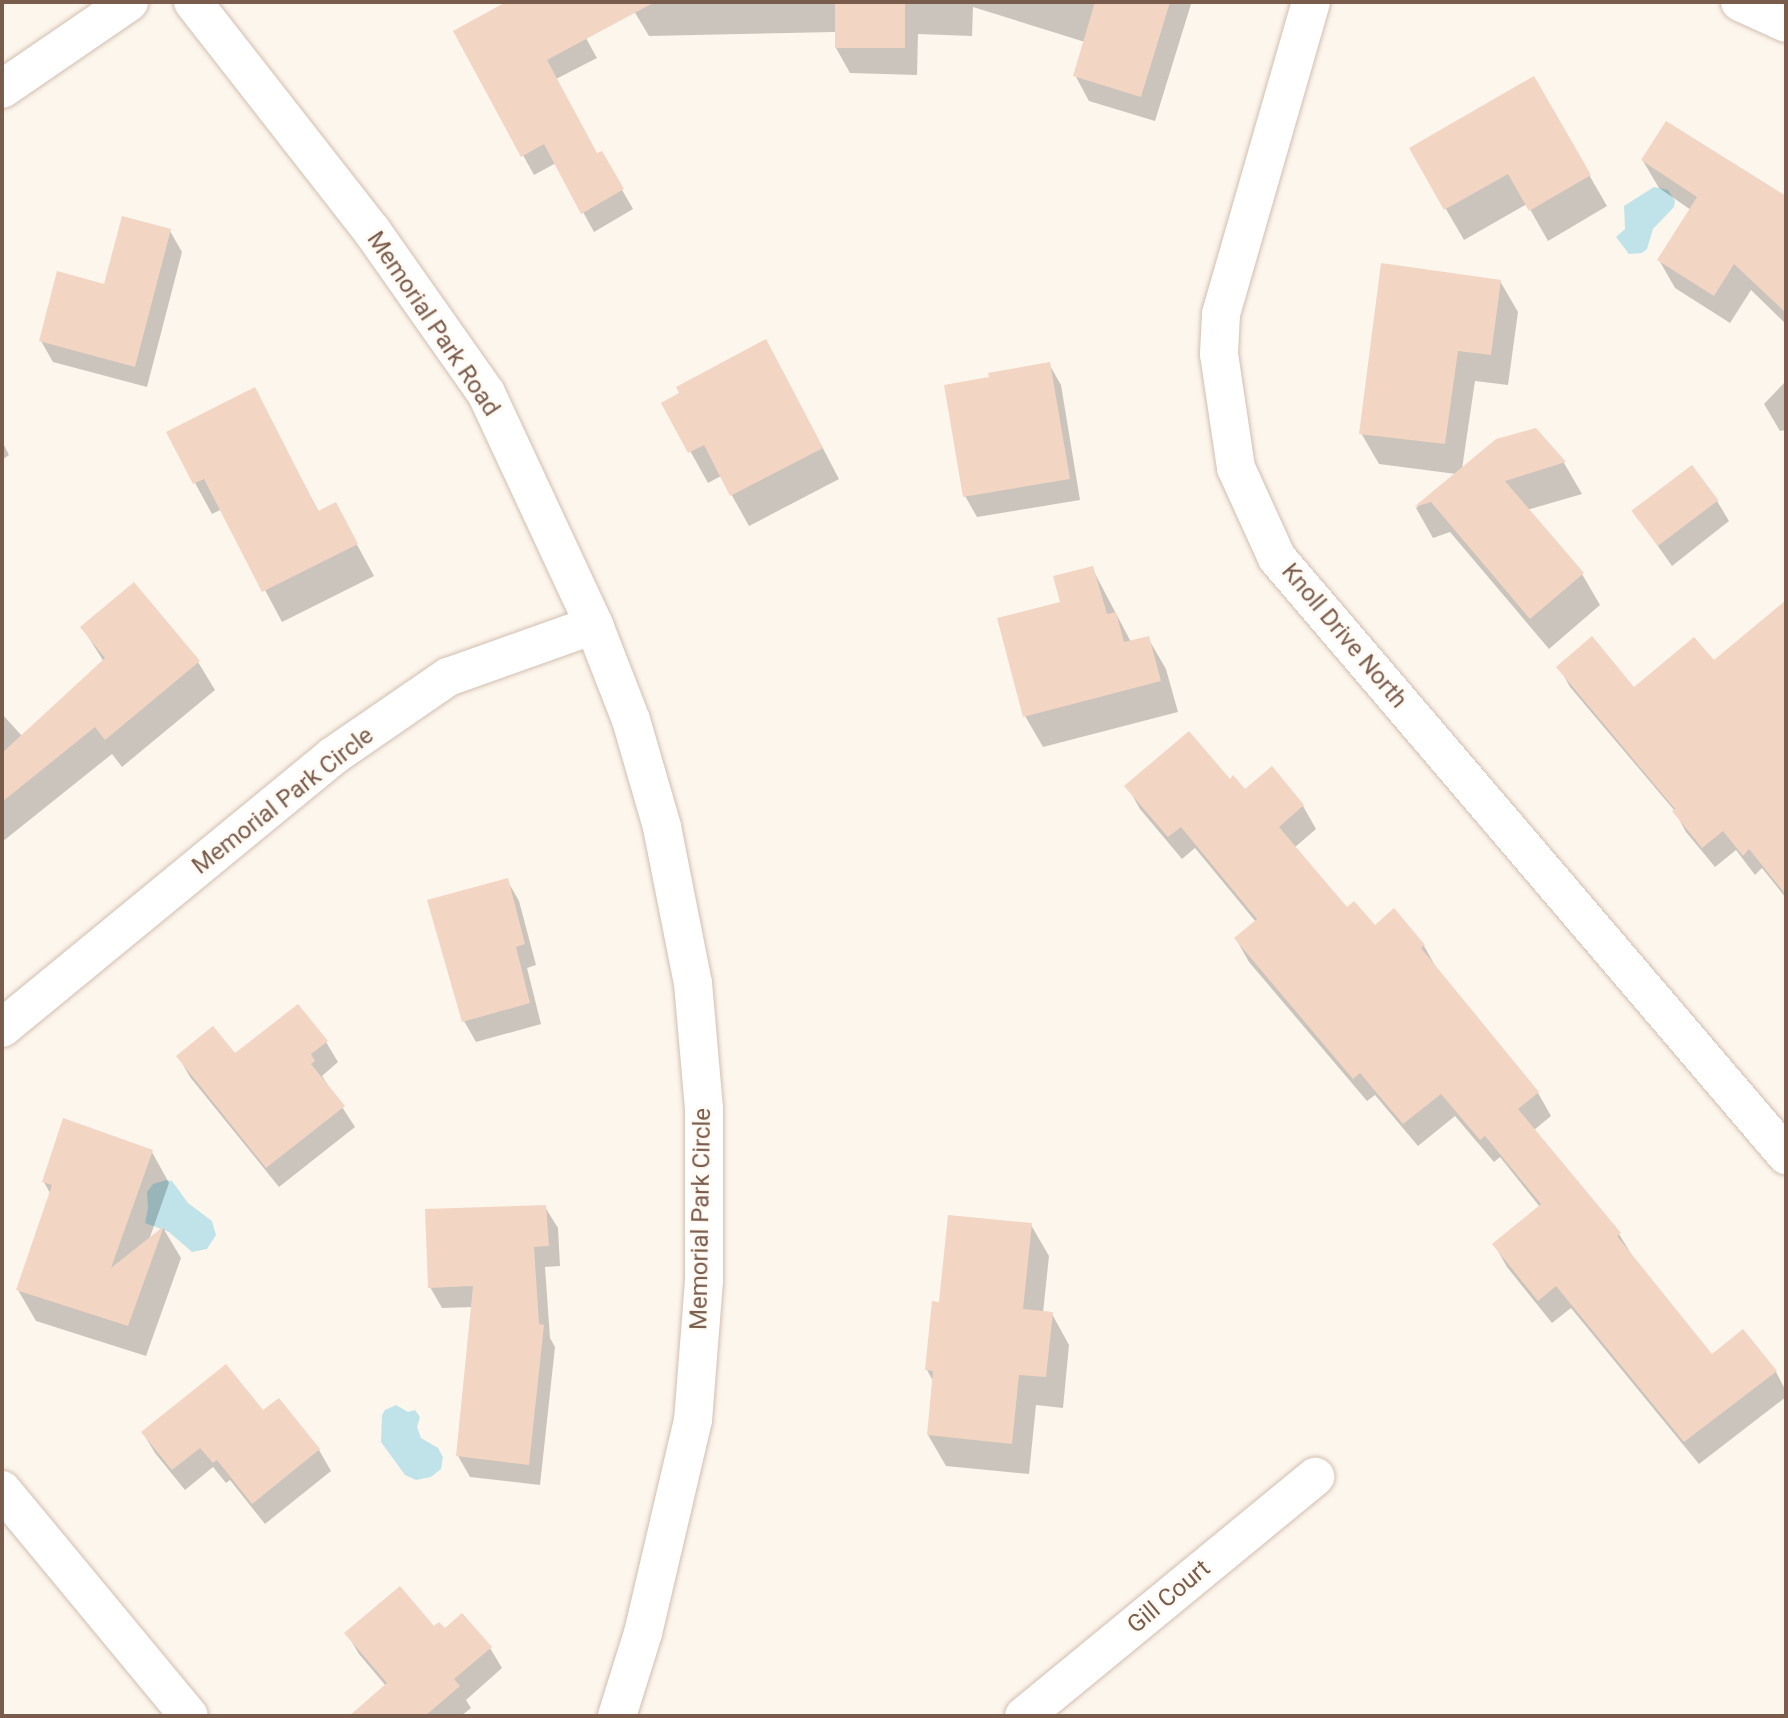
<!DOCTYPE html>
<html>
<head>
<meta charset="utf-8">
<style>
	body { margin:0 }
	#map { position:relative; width:1788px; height:1718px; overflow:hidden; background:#fdf6ec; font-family:Roboto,sans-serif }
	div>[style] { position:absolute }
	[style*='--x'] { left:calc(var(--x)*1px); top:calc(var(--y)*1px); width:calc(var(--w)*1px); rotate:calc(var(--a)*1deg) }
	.water>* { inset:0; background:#bfe3e8 }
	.shadow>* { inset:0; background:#0003 }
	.building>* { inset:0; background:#f3d5c3; transform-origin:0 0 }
	.roads { filter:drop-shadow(0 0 2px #d1beb0) drop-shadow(0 0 2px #d1beb0) }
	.minor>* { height:38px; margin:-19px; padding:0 19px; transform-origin:19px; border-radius:19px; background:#fff }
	span { translate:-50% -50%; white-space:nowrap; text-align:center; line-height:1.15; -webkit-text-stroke:5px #fffaf3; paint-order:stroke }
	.street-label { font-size:24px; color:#7a5c4d }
	.frame { position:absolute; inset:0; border:4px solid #7a5c4d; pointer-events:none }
</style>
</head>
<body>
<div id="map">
	<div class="water">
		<div style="clip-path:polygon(1654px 187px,1668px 190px,1675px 201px,1674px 207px,1653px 229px,1647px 249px,1642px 253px,1629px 254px,1616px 237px,1625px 229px,1624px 206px)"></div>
		<div style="clip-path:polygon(166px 1180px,172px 1181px,188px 1203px,212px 1221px,216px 1235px,207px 1249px,192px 1252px,169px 1232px,145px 1223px,148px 1208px,147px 1192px,153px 1184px)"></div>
		<div style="clip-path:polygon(396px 1405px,408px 1412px,415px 1410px,420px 1417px,417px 1427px,421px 1438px,438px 1448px,443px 1457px,441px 1469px,431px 1477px,416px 1480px,405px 1475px,381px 1442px,382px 1415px,385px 1410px)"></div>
	</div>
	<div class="shadow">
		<div style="clip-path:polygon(510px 2px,566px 2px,597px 58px,556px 79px,597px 155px,601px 153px,633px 209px,594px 232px,556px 163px,534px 175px,455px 32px)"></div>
		<div style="clip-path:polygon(634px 2px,1189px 2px,1191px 4px,1155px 121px,1089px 101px,1075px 75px,1085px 42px,973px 7px,972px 36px,918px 34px,917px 75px,850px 73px,836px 48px,836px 32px,649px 36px,634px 11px)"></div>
		<div style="clip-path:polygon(1533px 78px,1607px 206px,1548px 241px,1527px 204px,1464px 240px,1411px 149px)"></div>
		<div style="clip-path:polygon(1643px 161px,1779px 194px,1786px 207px,1786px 324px,1751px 290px,1730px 323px,1675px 288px,1659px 260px,1691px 210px,1659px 188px)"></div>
		<div style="clip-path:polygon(170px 231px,182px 252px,147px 387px,53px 362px,41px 341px)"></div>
		<div style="clip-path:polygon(1500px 281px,1518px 312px,1508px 385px,1475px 381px,1462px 469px,1536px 430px,1564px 463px,1582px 494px,1527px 510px,1582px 574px,1600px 605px,1549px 649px,1450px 532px,1433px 538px,1416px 508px,1456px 474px,1379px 464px,1361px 433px)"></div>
		<div style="clip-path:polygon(1049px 364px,1061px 385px,1080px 500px,977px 517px,965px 496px,991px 378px)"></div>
		<div style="clip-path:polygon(783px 372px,839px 479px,749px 526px,721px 476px,708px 483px,664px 404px)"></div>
		<div style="clip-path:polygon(1786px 381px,1786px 430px,1780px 431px,1764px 404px)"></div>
		<div style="clip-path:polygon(254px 390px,319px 512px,335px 504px,374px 576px,282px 622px,222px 509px,212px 514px,195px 483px)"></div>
		<div style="clip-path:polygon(2px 441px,9px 455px,2px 460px)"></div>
		<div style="clip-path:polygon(1717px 501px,1729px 521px,1672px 566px,1634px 512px)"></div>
		<div style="clip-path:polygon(1092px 568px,1131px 642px,1148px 638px,1166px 669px,1178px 712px,1043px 747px,1025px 716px,1062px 603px)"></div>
		<div style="clip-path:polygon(1786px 602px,1786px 700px,1772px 711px,1786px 728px,1786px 898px,1762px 868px,1755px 875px,1736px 850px,1715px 867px,1686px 832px,1674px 810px,1570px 687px,1559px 667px,1634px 690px,1714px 663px)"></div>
		<div style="clip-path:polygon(82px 627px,198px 662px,215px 690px,122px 767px,112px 754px,2px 842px,2px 714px,22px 736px,104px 662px)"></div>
		<div style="clip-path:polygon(1230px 781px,1245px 792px,1303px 806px,1316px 829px,1294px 848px,1346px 910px,1374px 927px,1394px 911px,1424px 946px,1437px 969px,1538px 1093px,1551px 1116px,1534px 1130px,1619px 1234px,1633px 1257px,1712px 1356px,1742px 1331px,1776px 1372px,1786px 1391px,1786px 1397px,1699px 1464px,1571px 1308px,1552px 1323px,1507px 1267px,1494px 1244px,1540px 1207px,1500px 1157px,1494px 1162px,1455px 1116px,1418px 1146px,1375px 1095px,1367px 1101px,1249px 962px,1236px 939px,1256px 922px,1195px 848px,1182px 859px,1140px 809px,1127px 786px)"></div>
		<div style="clip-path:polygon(507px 880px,519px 901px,536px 965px,527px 968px,541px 1024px,476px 1042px,464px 1021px)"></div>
		<div style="clip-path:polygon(326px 1042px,338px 1062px,322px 1076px,355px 1127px,279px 1187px,190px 1077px,178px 1056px,235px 1056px)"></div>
		<div style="clip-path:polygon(152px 1152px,169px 1183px,149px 1240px,163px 1228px,181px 1258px,146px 1356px,36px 1321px,18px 1290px,51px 1195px,44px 1182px)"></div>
		<div style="clip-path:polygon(545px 1207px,558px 1228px,560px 1266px,545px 1267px,550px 1338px,555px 1347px,540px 1485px,470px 1477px,458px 1456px,473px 1307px,442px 1308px,430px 1287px)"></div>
		<div style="clip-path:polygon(1031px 1225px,1049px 1256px,1043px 1313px,1052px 1314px,1069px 1345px,1063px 1408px,1036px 1405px,1029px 1474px,946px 1466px,928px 1435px,933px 1381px,927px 1370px,941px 1304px)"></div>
		<div style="clip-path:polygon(263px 1412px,319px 1450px,331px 1471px,265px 1524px,230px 1480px,226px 1483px,213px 1467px,185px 1490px,155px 1453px,143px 1433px)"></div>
		<div style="clip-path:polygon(434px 1628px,490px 1648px,502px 1668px,466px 1700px,471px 1708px,461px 1716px,379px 1716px,370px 1700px,386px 1686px,359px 1654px,347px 1634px)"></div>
	</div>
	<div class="building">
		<div style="clip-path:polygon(506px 2px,655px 2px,547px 60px,597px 153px,602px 151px,624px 189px,581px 214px,544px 144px,521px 157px,453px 31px)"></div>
		<div style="left:835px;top:2px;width:70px;height:46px"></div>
		<div style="clip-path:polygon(1095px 2px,1170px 2px,1141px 97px,1073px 76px)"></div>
		<div style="clip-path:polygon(1534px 76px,1591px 175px,1529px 211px,1508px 174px,1444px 210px,1409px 148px)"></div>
		<div style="clip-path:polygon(1666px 121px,1786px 196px,1786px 313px,1734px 264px,1714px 296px,1657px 260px,1697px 197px,1641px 160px)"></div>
		<div style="clip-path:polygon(122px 216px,171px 229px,135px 367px,39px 341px,57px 271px,104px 284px)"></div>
		<div style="clip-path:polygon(1381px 263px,1501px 280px,1491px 355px,1458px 351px,1445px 444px,1359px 434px)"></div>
		<div style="clip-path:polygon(766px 339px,823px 448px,730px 496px,704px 445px,688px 453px,661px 403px,679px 393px,676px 387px)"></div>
		<div style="clip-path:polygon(1050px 362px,1070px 479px,963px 497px,944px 385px,989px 377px,988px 373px)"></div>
		<div style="clip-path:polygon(255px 387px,318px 511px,336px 502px,358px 544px,262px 592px,204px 479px,193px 484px,166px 432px)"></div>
		<div style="clip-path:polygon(1536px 428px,1566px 462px,1505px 481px,1584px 573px,1530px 619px,1431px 502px,1414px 507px,1496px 439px)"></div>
		<div style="left:1692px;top:465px;width:44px;height:76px;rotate:53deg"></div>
		<div style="clip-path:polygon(1093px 566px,1107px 614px,1116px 612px,1124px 642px,1149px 636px,1161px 681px,1023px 717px,997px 618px,1060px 602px,1053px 576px)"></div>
		<div style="clip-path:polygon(134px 582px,200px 661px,105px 740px,95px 727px,2px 802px,2px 753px,105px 658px,80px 627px)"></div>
		<div style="clip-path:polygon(1786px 600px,1786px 895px,1749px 849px,1743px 856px,1723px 831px,1702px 848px,1672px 811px,1675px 809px,1556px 667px,1592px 636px,1634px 687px,1694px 637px,1714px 660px)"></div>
		<div style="clip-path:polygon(1189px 731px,1230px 779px,1233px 775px,1245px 789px,1272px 766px,1304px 805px,1279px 827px,1347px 907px,1354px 901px,1375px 925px,1394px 908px,1425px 945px,1421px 948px,1539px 1092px,1518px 1109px,1621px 1233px,1617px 1236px,1712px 1354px,1743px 1329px,1777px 1371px,1684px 1442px,1556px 1286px,1538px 1301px,1492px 1244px,1541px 1204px,1485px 1136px,1480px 1140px,1441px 1094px,1403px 1124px,1360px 1073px,1353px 1079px,1234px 938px,1257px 919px,1181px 827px,1168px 837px,1124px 786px)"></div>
		<div style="clip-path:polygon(508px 878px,525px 944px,516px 947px,530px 1003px,462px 1022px,427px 900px)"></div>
		<div style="clip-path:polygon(298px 1004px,328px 1041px,311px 1054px,315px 1061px,311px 1064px,345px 1106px,266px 1168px,176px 1056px,213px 1026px,235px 1053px)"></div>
		<div style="clip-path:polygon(63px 1118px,153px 1150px,111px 1268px,164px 1226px,128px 1326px,16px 1290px,52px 1185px,42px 1182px)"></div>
		<div style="clip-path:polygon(546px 1205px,549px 1246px,534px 1247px,539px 1324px,544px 1325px,529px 1465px,456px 1456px,473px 1286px,428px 1288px,425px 1209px)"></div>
		<div style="clip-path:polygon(948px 1215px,1032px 1223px,1023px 1309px,1053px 1312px,1046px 1377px,1019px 1375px,1012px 1444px,927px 1435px,933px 1371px,925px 1370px,932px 1301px,939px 1302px)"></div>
		<div style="clip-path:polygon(226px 1364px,263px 1410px,279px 1398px,320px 1449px,252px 1504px,217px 1460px,213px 1463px,200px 1448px,172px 1470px,141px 1432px)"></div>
		<div style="clip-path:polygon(400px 1586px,434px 1626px,439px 1622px,445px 1628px,462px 1613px,492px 1647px,454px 1679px,460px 1686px,425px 1716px,349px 1716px,387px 1683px,344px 1633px)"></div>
	</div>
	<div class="roads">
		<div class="minor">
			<div style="--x:193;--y:2;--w:291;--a:52"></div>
			<div style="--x:372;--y:231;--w:198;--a:54.9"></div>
			<div style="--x:486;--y:393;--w:256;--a:65"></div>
			<div style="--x:594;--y:625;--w:102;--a:68.7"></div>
			<div style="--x:631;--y:720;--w:111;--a:73.8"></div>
			<div style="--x:662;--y:827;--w:159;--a:78.8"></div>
			<div style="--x:693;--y:983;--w:125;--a:85"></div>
			<div style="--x:704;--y:1108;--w:173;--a:90"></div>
			<div style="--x:704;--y:1281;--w:139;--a:94.5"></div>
			<div style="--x:693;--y:1420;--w:219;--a:103.2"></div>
			<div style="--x:643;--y:1633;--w:87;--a:107.4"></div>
			<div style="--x:1311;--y:2;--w:325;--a:106.1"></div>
			<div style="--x:1221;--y:314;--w:40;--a:92.9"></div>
			<div style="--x:1219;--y:354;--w:115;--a:81.5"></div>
			<div style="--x:1236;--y:468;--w:99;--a:65.5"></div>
			<div style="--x:1277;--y:558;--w:785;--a:49.55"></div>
			<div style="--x:1740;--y:2;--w:51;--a:24.5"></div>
			<div style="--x:2;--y:89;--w:154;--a:-34.4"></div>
			<div style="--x:2;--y:1028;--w:428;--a:-39.4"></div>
			<div style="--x:333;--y:756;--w:140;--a:-34.5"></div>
			<div style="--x:448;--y:677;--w:155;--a:-19.6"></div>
			<div style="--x:2;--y:1490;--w:293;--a:50.4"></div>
			<div style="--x:1024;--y:1716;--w:377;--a:-39.4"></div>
		</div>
	</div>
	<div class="street-label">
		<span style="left:433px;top:324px;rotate:56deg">Memorial Park Road</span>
		<span style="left:1344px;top:636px;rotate:50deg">Knoll Drive North</span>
		<span style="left:283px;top:801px;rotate:-38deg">Memorial Park Circle</span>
		<span style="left:701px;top:1219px;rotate:-89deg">Memorial Park Circle</span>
		<span style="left:1169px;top:1597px;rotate:-40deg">Gill Court</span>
	</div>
	<div class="frame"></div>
</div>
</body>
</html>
